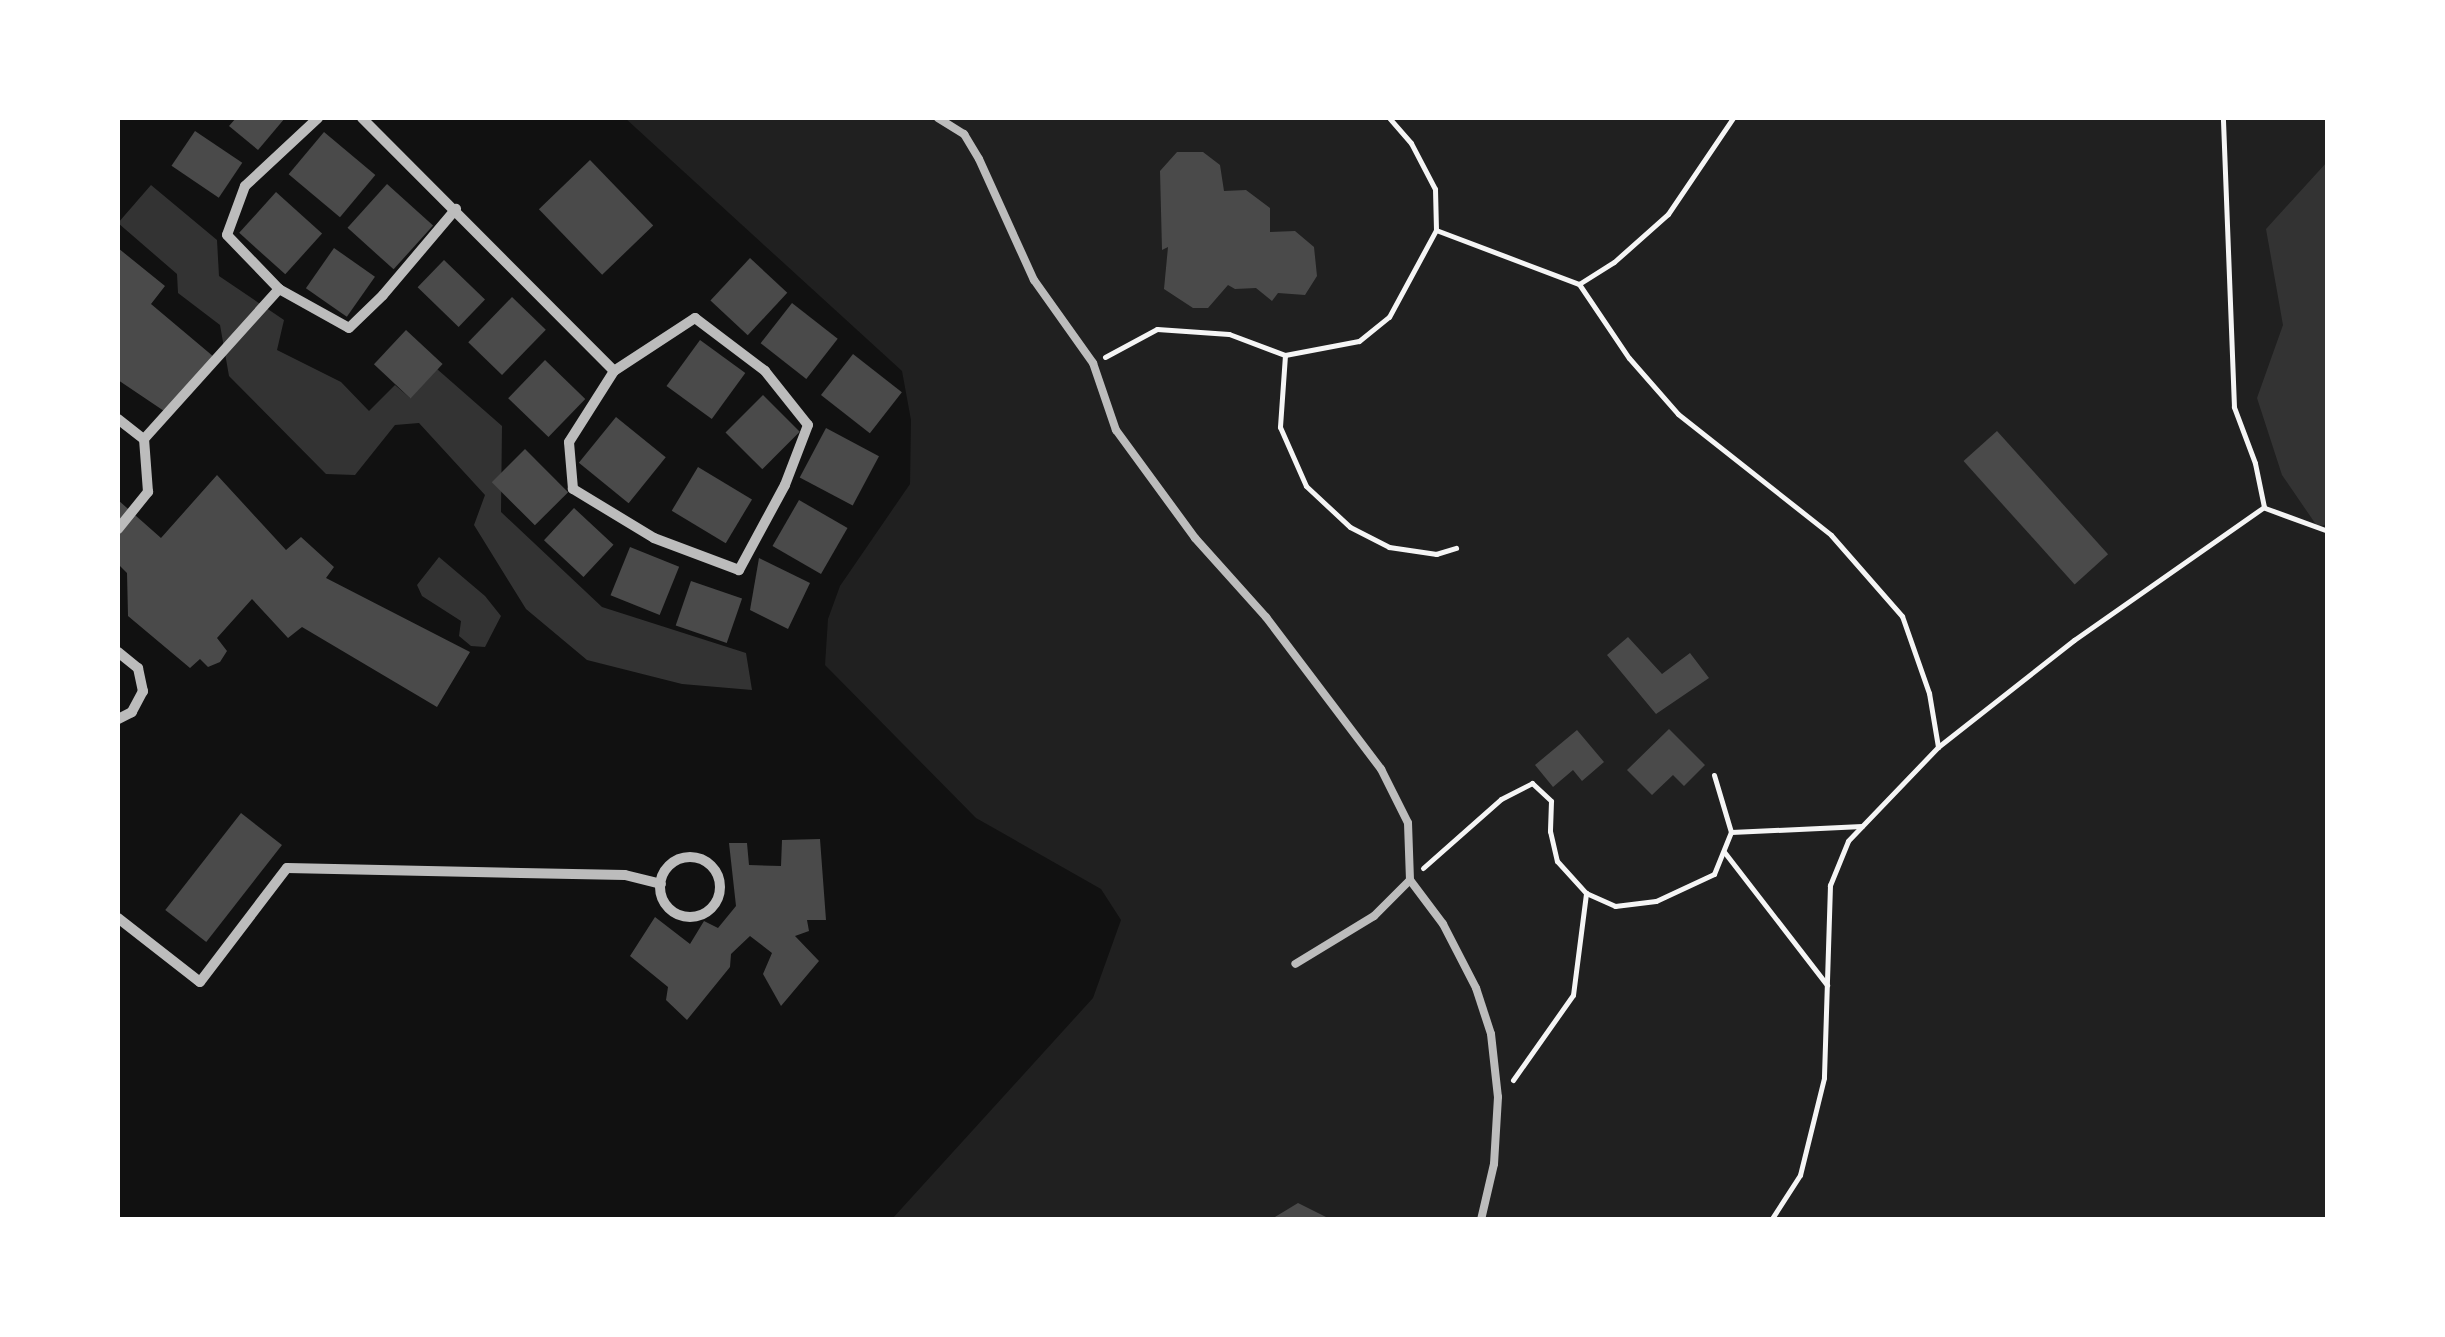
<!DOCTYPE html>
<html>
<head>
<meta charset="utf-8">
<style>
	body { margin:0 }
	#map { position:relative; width:2445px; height:1337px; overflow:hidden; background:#111; font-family:Figtree,sans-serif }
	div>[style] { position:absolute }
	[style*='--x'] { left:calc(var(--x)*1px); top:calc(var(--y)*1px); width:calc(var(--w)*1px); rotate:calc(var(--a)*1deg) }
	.green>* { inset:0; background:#202020 }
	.water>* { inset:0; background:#333 }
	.building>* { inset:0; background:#4a4a4a; transform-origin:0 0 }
	.path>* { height:5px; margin:-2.5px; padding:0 2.5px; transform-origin:2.5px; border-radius:2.5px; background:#f5f5f5 }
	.service>* { height:8px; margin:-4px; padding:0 4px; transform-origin:4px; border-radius:4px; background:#bcbcbc }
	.minor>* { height:10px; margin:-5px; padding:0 5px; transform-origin:5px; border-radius:5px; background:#bcbcbc }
	.minor>.ring { margin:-5px; padding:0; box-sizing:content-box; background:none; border:10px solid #bcbcbc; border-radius:50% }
	span { translate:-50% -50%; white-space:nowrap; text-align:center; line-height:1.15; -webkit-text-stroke:8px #fff; paint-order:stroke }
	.frame { position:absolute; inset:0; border:120px solid #fff; pointer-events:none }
</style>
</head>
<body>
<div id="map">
	<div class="green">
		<div style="clip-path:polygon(625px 118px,2327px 118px,2327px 1219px,892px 1219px,1093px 998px,1121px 920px,1101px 889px,976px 818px,825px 665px,828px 619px,840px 586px,910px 484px,911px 420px,902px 371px)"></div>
	</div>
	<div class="water">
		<div style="clip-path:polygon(2327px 162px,2327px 525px,2317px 526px,2282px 475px,2257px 398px,2283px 325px,2266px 229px)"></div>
		<div style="clip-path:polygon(151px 185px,217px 240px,219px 276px,284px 320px,277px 350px,341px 382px,369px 411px,395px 385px,410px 398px,437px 369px,502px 426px,501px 512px,602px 607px,746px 653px,752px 690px,682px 684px,587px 660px,526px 609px,474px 525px,485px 495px,419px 423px,395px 425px,355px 475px,326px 474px,229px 376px,220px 325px,178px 293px,177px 274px,118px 223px)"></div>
		<div style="clip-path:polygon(439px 557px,485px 596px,501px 616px,485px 647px,471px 646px,459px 636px,461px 621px,422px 596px,417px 585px)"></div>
	</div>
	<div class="building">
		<div style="clip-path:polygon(236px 118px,285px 118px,258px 150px,229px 126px)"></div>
		<div style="left:195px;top:131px;width:57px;height:42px;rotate:34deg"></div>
		<div style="left:324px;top:132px;width:67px;height:55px;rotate:40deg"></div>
		<div style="clip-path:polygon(1177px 152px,1203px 152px,1220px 165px,1224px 191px,1246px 190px,1270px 208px,1270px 232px,1295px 231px,1314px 247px,1317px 276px,1305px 295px,1278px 293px,1272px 301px,1256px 288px,1235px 289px,1228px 285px,1208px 308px,1193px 308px,1164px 289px,1168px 247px,1162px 250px,1160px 171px)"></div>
		<div style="left:590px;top:160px;width:91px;height:71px;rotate:46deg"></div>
		<div style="left:387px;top:184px;width:62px;height:59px;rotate:42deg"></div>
		<div style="left:276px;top:192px;width:62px;height:55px;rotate:42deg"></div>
		<div style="clip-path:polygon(118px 248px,165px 286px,151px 304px,214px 357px,164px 411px,118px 380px)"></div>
		<div style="left:334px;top:248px;width:50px;height:49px;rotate:35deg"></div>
		<div style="left:750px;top:258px;width:51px;height:58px;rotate:43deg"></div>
		<div style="left:444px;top:260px;width:57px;height:38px;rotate:44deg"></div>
		<div style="left:512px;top:297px;width:47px;height:63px;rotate:44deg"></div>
		<div style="left:792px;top:303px;width:58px;height:51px;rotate:38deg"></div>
		<div style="left:406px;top:330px;width:50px;height:47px;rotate:43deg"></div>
		<div style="left:700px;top:340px;width:56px;height:57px;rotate:36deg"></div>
		<div style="left:853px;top:354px;width:62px;height:52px;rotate:38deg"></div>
		<div style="left:545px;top:360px;width:56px;height:53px;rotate:44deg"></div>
		<div style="left:763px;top:395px;width:52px;height:53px;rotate:45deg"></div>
		<div style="left:616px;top:417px;width:64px;height:59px;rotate:39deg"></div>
		<div style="left:826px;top:428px;width:60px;height:56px;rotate:28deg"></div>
		<div style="left:1997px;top:431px;width:166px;height:45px;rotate:48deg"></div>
		<div style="left:525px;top:449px;width:61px;height:47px;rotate:45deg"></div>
		<div style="left:698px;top:467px;width:63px;height:51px;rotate:31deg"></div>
		<div style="clip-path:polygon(217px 475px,286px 550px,301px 537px,334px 567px,326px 578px,470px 652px,437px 707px,302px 627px,288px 638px,252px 599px,217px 638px,227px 651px,220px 662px,208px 667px,200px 659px,190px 668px,128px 616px,127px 573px,118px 564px,118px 500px,161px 538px)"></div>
		<div style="left:799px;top:500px;width:56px;height:53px;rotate:30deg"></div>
		<div style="left:574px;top:508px;width:54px;height:44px;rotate:43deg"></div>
		<div style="left:630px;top:547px;width:53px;height:52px;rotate:22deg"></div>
		<div style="clip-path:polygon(759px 558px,810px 583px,788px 629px,750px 610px)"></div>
		<div style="left:691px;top:581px;width:54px;height:47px;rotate:19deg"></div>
		<div style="clip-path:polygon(1628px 637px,1662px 674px,1690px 653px,1709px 678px,1656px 714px,1607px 655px)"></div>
		<div style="clip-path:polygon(1669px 729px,1705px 765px,1684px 786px,1673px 775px,1652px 795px,1627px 770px)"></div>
		<div style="clip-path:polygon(1577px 730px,1604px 762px,1582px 781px,1573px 770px,1553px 787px,1535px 765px)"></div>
		<div style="left:241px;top:813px;width:52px;height:123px;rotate:38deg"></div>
		<div style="clip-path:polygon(820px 839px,826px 920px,807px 920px,809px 931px,795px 936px,819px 961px,781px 1006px,763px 974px,772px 953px,750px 936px,731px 954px,730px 967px,687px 1020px,666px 1000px,668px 987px,630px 956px,655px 917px,690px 944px,704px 921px,718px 928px,736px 906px,729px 843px,747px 843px,749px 865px,781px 866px,782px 840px)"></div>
		<div style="clip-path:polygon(1298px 1203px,1332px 1220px,1270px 1220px)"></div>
	</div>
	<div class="path">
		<div style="--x:1436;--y:230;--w:153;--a:20.7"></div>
		<div style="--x:1579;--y:284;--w:41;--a:-32.2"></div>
		<div style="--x:1614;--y:262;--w:72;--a:-41.6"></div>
		<div style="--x:1668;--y:214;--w:116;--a:-55.9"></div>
		<div style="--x:1579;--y:284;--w:89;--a:56"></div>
		<div style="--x:1629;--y:358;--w:74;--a:48.8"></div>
		<div style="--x:1678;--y:414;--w:195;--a:38.3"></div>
		<div style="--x:1831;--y:535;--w:108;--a:48.8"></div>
		<div style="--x:1902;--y:616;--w:82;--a:70.7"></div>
		<div style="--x:1929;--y:693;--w:55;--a:80.5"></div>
		<div style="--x:1938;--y:747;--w:130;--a:133.8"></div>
		<div style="--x:1848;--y:841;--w:48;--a:112.2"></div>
		<div style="--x:1830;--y:885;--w:193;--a:91.8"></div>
		<div style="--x:1824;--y:1078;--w:100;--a:103.9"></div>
		<div style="--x:1800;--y:1175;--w:54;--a:122.8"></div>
		<div style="--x:1285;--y:355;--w:72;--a:94"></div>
		<div style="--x:1280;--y:427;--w:64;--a:66.2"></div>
		<div style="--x:1306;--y:486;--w:60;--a:43"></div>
		<div style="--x:1350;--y:527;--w:44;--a:27.1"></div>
		<div style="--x:1389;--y:547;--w:48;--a:8.5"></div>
		<div style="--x:1436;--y:554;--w:21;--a:-17"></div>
		<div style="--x:1105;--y:357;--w:59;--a:-28.3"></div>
		<div style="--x:1157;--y:329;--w:72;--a:4"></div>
		<div style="--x:1229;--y:334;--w:60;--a:20.6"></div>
		<div style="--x:1285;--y:355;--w:75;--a:-10.7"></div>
		<div style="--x:1359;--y:341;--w:38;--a:-39"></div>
		<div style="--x:1389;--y:317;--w:99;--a:-61.6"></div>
		<div style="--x:1436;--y:230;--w:41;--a:-91.4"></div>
		<div style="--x:1435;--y:189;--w:52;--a:-117.6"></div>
		<div style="--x:1411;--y:143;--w:33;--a:-131"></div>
		<div style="--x:2265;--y:508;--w:67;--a:20.1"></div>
		<div style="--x:1938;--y:747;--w:173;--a:-38.2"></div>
		<div style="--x:2074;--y:640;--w:232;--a:-35"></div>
		<div style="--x:2264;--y:507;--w:45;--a:-101.6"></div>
		<div style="--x:2255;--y:463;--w:60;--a:-110.6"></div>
		<div style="--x:2234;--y:407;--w:289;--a:-92.2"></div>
		<div style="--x:1714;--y:775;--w:59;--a:73.4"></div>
		<div style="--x:1725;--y:853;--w:167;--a:52.3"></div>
		<div style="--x:1423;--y:868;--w:104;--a:-41.5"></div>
		<div style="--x:1501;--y:799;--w:35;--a:-27"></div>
		<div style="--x:1532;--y:783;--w:26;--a:43"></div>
		<div style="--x:1551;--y:801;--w:30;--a:92"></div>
		<div style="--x:1550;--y:831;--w:31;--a:77"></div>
		<div style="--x:1557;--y:861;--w:43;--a:47.8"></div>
		<div style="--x:1586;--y:893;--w:32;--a:24"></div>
		<div style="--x:1615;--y:906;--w:41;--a:-7"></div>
		<div style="--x:1656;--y:901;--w:64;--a:-25"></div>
		<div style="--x:1714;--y:874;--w:45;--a:-68"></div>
		<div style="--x:1731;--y:832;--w:131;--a:-2.6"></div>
		<div style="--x:1513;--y:1080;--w:104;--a:-54.8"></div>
		<div style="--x:1573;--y:995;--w:103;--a:-82.7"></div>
	</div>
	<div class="service">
		<div style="--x:938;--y:118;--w:31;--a:32"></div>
		<div style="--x:964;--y:134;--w:29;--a:59"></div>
		<div style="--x:979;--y:159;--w:133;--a:65.6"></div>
		<div style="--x:1034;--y:280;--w:102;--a:54.6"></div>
		<div style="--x:1093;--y:363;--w:71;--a:71.1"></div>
		<div style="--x:1116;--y:430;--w:134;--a:53.8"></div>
		<div style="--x:1195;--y:538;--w:106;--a:48.1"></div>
		<div style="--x:1266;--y:617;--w:191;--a:52.9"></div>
		<div style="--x:1381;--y:769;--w:60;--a:63.4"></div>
		<div style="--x:1408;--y:823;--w:57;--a:88"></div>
		<div style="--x:1410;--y:880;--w:51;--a:135"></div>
		<div style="--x:1374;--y:916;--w:92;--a:148.7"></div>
		<div style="--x:1410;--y:880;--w:55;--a:53.1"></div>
		<div style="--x:1443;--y:924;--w:72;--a:62.7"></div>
		<div style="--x:1476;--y:988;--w:48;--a:71.9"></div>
		<div style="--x:1491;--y:1034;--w:63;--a:83.7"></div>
		<div style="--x:1498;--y:1097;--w:67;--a:93.4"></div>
		<div style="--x:1494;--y:1164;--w:57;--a:103.1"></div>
	</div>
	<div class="minor">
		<div style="--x:318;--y:118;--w:100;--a:137"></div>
		<div style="--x:245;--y:186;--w:52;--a:110.2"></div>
		<div style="--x:227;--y:235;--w:75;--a:46.1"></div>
		<div style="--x:279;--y:289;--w:80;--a:29.1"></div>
		<div style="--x:349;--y:328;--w:47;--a:-44.1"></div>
		<div style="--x:383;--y:295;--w:113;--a:-49.7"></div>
		<div style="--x:362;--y:118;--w:357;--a:45.1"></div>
		<div style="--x:695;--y:318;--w:88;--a:37.1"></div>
		<div style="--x:765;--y:371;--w:69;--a:51.5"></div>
		<div style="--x:808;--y:425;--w:64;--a:111"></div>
		<div style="--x:785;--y:485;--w:97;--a:118.4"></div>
		<div style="--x:739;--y:570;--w:91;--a:-159.4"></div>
		<div style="--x:654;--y:538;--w:95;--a:-148.8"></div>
		<div style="--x:573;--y:489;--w:47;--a:-94.9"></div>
		<div style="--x:569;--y:442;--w:84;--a:-57.6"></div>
		<div style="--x:614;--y:371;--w:97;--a:-33.2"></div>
		<div style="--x:118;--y:419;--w:33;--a:38"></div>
		<div style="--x:118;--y:529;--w:48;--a:-51"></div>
		<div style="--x:148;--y:492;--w:53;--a:-94.3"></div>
		<div style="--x:144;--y:439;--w:202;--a:-48"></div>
		<div style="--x:118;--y:652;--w:26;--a:39"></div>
		<div style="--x:138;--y:668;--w:24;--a:78"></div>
		<div style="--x:143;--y:691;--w:24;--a:118"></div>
		<div style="--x:132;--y:712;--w:16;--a:153"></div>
		<div class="ring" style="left:660px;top:857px;width:50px;height:50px"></div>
		<div style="--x:118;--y:918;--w:104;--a:38"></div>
		<div style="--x:200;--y:982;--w:143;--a:-52.7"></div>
		<div style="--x:287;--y:868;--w:338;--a:1.2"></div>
		<div style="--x:625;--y:875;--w:37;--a:14"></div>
	</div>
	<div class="frame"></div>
</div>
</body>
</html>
